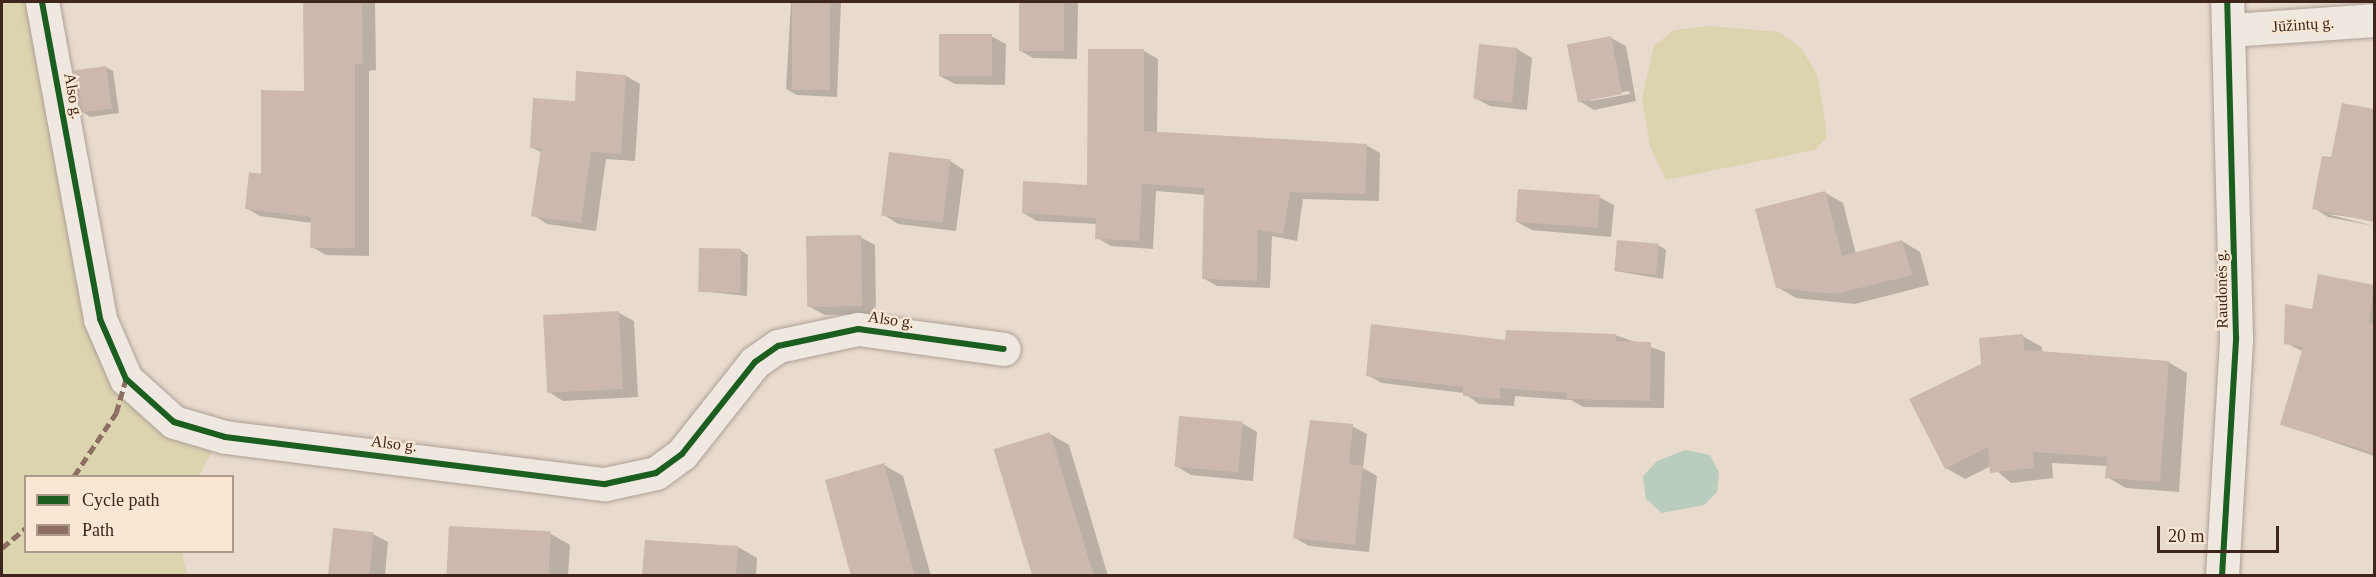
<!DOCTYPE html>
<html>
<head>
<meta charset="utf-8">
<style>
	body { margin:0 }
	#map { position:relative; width:2376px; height:577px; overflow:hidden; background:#e8dbce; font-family:Georgia,serif }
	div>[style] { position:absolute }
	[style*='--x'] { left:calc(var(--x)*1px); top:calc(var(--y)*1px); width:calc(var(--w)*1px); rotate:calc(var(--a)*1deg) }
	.green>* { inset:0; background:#dcd3af }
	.water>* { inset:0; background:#baccbd }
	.shadow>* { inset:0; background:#0003 }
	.building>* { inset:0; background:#ccb8ae; transform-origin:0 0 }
	.roads { filter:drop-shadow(0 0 2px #ada097) drop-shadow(0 0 2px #ada097) }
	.street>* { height:33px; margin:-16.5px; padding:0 16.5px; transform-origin:16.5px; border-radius:16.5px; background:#efe8e1 }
	.quiet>* { height:4.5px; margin-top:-2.25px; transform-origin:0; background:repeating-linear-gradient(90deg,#8d6e63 0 9px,transparent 0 13.5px) }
	.cycleway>* { height:6px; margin:-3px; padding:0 3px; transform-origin:3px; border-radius:3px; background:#1b5e20 }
	span { translate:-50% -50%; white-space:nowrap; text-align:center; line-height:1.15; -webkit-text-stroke:4.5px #f9e7d4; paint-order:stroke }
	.street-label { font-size:16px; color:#3e261d }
	.frame { position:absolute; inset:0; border:3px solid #3e261d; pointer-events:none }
	.legend { position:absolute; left:24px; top:475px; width:210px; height:78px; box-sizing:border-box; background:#f9e7d4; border:2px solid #ae9a8b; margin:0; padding:8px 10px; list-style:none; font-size:18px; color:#3e261d }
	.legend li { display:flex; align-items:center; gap:12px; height:30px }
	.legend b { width:30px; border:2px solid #ae9a8b }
	.scale { position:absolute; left:2157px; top:526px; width:122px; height:27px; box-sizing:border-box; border:3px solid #3e261d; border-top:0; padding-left:8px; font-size:18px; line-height:21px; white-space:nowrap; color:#3e261d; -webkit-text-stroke:4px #f9e7d4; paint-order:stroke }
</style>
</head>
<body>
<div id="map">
	<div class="green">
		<div style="clip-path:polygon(2px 2px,28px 2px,97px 336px,214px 448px,199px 476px,26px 476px,26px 552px,182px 552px,187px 575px,2px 575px)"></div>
		<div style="clip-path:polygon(1709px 26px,1779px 32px,1801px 48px,1817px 74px,1826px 125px,1826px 139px,1815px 150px,1666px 180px,1650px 147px,1642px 98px,1654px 46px,1674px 30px)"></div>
	</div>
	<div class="water">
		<div style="clip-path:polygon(1685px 450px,1710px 455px,1719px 473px,1717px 492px,1704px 505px,1662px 513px,1646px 499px,1643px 476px,1657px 461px)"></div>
	</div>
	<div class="shadow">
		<div style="clip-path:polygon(304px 2px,375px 2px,376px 70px,369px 71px,369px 256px,326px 255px,312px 247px,312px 223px,260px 216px,246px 208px,306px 92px)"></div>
		<div style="clip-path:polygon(791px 2px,841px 2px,837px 97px,797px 95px,786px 89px)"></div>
		<div style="clip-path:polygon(1021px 2px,1078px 2px,1077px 59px,1033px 58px,1019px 50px)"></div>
		<div style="clip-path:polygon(991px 36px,1006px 44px,1005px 85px,955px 84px,940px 76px)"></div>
		<div style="clip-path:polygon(evenodd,1611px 38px,1626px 46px,1636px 101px,1594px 110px,1579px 101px,1611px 38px,1629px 91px,1630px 94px,1590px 101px,1590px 98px,1629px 91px)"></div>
		<div style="clip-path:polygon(1517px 49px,1532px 58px,1527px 110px,1490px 106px,1475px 98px)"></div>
		<div style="clip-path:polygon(1090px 50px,1144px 51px,1158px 59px,1157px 133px,1366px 145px,1380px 153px,1379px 201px,1303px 199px,1297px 241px,1272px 236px,1270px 288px,1217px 286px,1203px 278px,1206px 195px,1156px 191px,1153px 249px,1111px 246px,1097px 238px,1098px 224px,1037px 221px,1023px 213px,1089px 186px)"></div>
		<div style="clip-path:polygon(106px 67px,113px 71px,119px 113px,90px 117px,83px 112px)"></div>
		<div style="clip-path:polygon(626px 76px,640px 84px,635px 161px,606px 159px,596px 231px,547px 224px,533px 215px,542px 153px,531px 147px,576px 102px)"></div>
		<div style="clip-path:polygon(2343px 105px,2374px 111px,2374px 220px,2327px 214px,2374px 226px,2328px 217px,2314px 208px,2332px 159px)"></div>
		<div style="clip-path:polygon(950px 161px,964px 170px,956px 231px,898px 224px,884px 215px)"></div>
		<div style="clip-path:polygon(1824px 192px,1843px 203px,1856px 254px,1902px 241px,1920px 252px,1929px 285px,1855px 304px,1796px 298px,1777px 287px)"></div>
		<div style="clip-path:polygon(1599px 197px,1614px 205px,1611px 237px,1532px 230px,1517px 222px)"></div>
		<div style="clip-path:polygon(860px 237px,875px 245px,876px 314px,825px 315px,810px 307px)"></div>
		<div style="clip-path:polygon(1658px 245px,1666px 250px,1663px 279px,1615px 271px)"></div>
		<div style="clip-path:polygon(740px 250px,748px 255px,747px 296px,700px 291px)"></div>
		<div style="clip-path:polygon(2320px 276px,2374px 286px,2374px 456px,2282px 424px,2304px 352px,2286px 343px,2314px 310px)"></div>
		<div style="clip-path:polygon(619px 313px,634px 321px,638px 397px,563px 401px,549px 392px)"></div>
		<div style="clip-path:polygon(1615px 335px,1665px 352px,1664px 408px,1583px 407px,1571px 400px,1515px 396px,1514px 406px,1479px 404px,1464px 393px,1382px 383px,1367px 375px,1507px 342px)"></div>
		<div style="clip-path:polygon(2022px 336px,2042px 347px,2042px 353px,2168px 362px,2187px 373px,2179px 492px,2126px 488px,2107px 477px,2108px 466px,2052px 463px,2053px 478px,2011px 483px,1991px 466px,1965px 479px,1946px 468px,1983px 365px)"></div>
		<div style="clip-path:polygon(1243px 424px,1257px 432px,1253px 481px,1191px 475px,1176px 466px)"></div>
		<div style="clip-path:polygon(1352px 426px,1367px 434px,1363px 468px,1377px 476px,1369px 552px,1309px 546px,1295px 538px)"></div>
		<div style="clip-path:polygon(1050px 434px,1069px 445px,1108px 576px,1032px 576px)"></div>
		<div style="clip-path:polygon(884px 465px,903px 476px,931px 576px,854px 576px)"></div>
		<div style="clip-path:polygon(373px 534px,388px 542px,385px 576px,330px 576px)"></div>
		<div style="clip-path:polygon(551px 534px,570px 545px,568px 576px,447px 576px)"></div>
		<div style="clip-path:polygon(738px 547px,757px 558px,756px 576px,644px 576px)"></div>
	</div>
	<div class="building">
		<div style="clip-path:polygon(303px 2px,362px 2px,363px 63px,355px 64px,355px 248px,310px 248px,311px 217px,245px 209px,249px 172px,261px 174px,261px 90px,304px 91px)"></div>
		<div style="left:792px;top:2px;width:38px;height:88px"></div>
		<div style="left:1019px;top:2px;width:45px;height:49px"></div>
		<div style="left:939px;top:34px;width:53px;height:42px"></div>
		<div style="left:1611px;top:36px;width:59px;height:45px;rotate:79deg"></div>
		<div style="left:1479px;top:44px;width:39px;height:55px;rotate:6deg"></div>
		<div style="clip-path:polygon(1088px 49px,1144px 49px,1144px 131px,1367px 144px,1365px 194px,1290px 192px,1283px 234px,1258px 230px,1257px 281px,1202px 279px,1204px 188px,1142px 184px,1139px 241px,1095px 239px,1096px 218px,1022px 213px,1023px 181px,1087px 185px)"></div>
		<div style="left:106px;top:66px;width:43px;height:32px;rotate:82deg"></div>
		<div style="clip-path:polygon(576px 71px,626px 75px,621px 154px,591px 152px,581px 223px,531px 216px,541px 148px,530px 148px,533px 98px,575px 101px)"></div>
		<div style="clip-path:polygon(2342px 103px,2374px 109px,2374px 222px,2312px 209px,2322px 156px,2331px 157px)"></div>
		<div style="left:889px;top:152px;width:62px;height:64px;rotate:7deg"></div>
		<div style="left:1518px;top:189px;width:82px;height:33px;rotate:4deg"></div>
		<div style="clip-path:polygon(1825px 191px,1842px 256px,1902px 240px,1912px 275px,1835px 294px,1776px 288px,1755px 209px)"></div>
		<div style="left:861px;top:235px;width:71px;height:55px;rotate:89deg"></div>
		<div style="left:1617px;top:240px;width:42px;height:31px;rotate:5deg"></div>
		<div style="left:699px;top:248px;width:42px;height:44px;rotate:1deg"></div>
		<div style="clip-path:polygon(2318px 274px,2374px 285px,2369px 323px,2374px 324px,2374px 453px,2280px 425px,2303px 347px,2284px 344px,2285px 304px,2312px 309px)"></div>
		<div style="left:619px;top:311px;width:78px;height:76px;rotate:87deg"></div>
		<div style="clip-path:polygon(1371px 324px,1505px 340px,1506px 330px,1616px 334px,1616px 341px,1651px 342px,1650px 401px,1567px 399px,1567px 393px,1500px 388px,1500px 399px,1463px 396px,1463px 387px,1366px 376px)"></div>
		<div style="clip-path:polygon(2023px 334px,2024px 350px,2169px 361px,2160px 482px,2105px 478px,2107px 457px,2033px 452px,2034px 468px,1990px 473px,1988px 447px,1945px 469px,1909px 399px,1981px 364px,1979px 338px)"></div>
		<div style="left:1179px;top:416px;width:64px;height:51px;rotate:5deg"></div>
		<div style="clip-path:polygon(1310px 420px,1353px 424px,1349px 464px,1363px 466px,1355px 545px,1293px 538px)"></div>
		<div style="left:1050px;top:432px;width:150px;height:59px;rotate:73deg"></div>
		<div style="clip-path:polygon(884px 463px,915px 576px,851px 576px,825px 480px)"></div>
		<div style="left:449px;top:526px;width:102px;height:50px;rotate:3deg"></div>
		<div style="left:333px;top:528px;width:41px;height:48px;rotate:6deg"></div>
		<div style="clip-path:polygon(645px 540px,738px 546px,736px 576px,642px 576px)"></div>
	</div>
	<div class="roads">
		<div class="street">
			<div style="--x:42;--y:2;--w:322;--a:79.6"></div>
			<div style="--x:100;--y:319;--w:65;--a:66.6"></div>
			<div style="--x:126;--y:379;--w:64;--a:41.9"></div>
			<div style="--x:174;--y:422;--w:53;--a:16.4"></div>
			<div style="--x:225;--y:437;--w:383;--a:7.1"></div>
			<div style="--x:605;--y:484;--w:52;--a:-12.2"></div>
			<div style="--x:656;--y:473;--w:32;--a:-36"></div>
			<div style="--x:682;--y:454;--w:117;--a:-51.6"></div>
			<div style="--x:755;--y:362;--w:28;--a:-35"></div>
			<div style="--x:778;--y:346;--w:82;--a:-12"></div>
			<div style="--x:858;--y:329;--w:147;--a:7.8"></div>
			<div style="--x:2231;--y:30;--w:143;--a:-4"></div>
			<div style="--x:2222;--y:576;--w:239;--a:-86.6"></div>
			<div style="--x:2236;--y:337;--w:335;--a:-91.5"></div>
		</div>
	</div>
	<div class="quiet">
		<div style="--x:74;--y:476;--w:76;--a:-56.3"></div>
		<div style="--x:116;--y:413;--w:35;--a:-74"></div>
		<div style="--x:2;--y:548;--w:31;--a:-40"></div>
	</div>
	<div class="cycleway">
		<div style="--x:42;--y:2;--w:322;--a:79.6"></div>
		<div style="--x:100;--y:319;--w:65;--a:66.6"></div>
		<div style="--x:126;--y:379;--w:64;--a:41.9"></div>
		<div style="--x:174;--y:422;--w:53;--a:16.4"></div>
		<div style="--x:225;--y:437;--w:383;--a:7.1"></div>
		<div style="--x:605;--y:484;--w:52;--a:-12.2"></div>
		<div style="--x:656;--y:473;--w:32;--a:-36"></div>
		<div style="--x:682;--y:454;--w:117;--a:-51.6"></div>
		<div style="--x:755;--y:362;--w:28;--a:-35"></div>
		<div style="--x:778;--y:346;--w:82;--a:-12"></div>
		<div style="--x:858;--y:329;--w:147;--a:7.8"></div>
		<div style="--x:2222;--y:576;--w:239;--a:-86.6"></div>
		<div style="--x:2236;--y:337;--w:335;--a:-91.5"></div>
	</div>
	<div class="street-label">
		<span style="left:2303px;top:25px;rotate:-4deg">Jūžintų g.</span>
		<span style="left:73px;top:96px;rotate:80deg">Also g.</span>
		<span style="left:2222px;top:289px;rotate:-91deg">Raudonės g.</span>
		<span style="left:891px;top:320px;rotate:8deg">Also g.</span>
		<span style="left:394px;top:444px;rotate:7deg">Also g.</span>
	</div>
	<div class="frame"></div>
	<ul class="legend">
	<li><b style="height:8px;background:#1b5e20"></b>Cycle path</li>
	<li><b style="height:8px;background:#8d6e63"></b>Path</li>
	</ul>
	<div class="scale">20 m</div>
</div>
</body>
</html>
